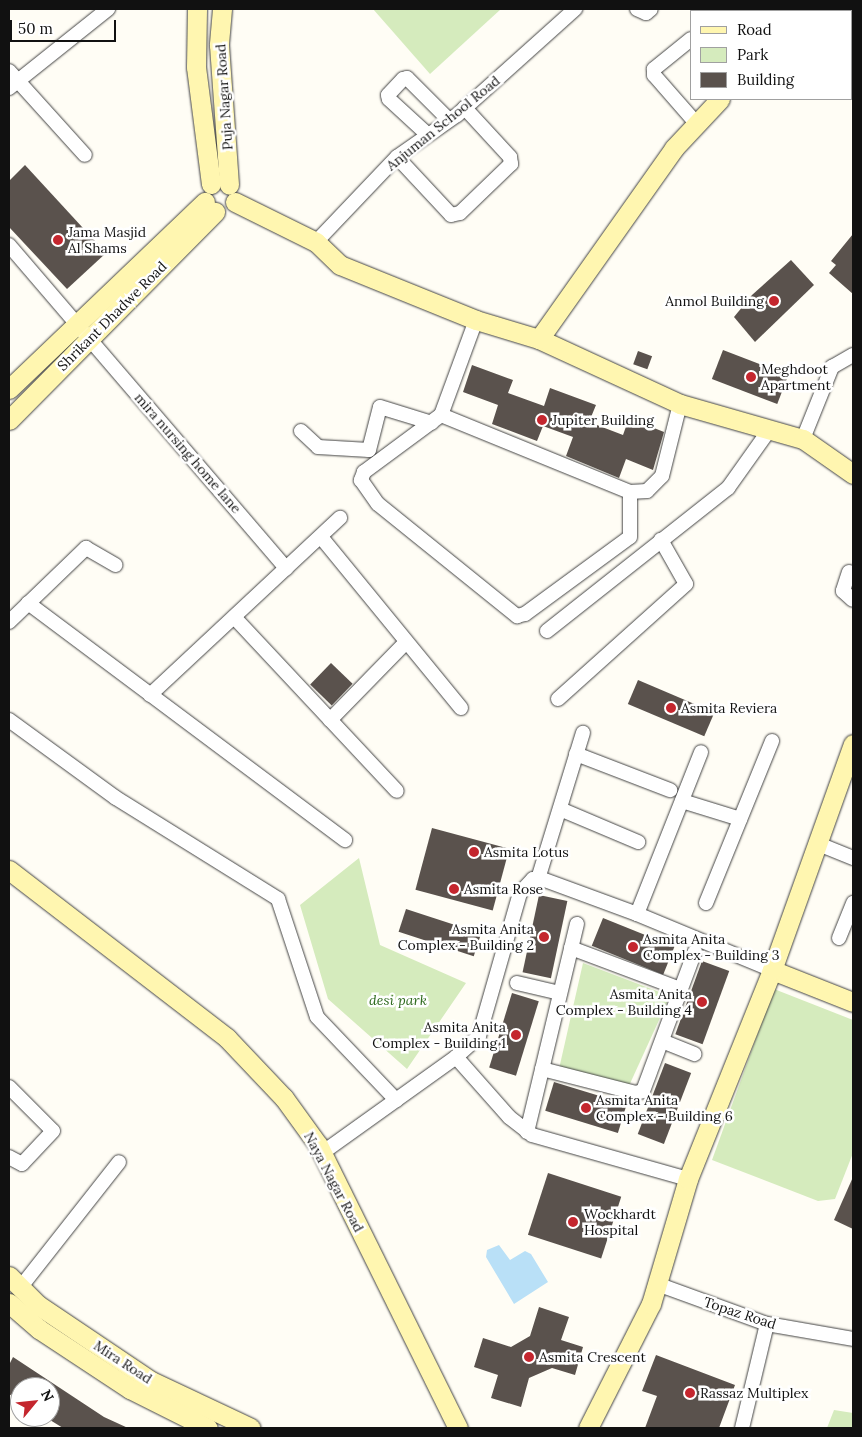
<!DOCTYPE html>
<html>
<head>
<meta charset="utf-8">
<style>
	body { margin:0 }
	#map { position:relative; width:862px; height:1437px; overflow:hidden; background:#fffdf5; font-family:Lora,serif }
	div>[style] { position:absolute }
	[style*='--x'] { left:calc(var(--x)*1px); top:calc(var(--y)*1px); width:calc(var(--w)*1px); rotate:calc(var(--a)*1deg) }
	.green>* { inset:0; background:#d5ebbd }
	.water>* { inset:0; background:#b9e0f7 }
	.building>* { inset:0; background:#5a524d; transform-origin:0 0 }
	.roads { filter:drop-shadow(0 0 1px #444) drop-shadow(0 0 1px #444) }
	.street>* { height:14px; margin:-7px; padding:0 7px; transform-origin:7px; border-radius:7px; background:#fff }
	.secondary>* { height:19px; margin:-9.5px; padding:0 9.5px; transform-origin:9.5px; border-radius:9.5px; background:#fff6b0 }
	.dots>* { width:14px; height:14px; translate:-50% -50%; box-sizing:border-box; border:2px solid #fff; border-radius:50% }
	span { translate:-50% -50%; white-space:nowrap; text-align:center; line-height:1.15; -webkit-text-stroke:5px #fff; paint-order:stroke }
	.street-label { font-size:14px; color:#111 }
	.poi-label { font-size:14px; color:#111 }
	.left { translate:0 -50%; text-align:left }
	.right { translate:-100% -50%; text-align:right }
	.park-label { font-size:14px; color:#2f6b1f; font-style:italic }
	.frame { position:absolute; inset:0; border:10px solid #111; pointer-events:none }
	.legend { position:absolute; left:690px; top:10px; width:162px; height:90px; box-sizing:border-box; background:#fff; border:1px solid #a0a0a0; margin:0; padding:6px 9px; list-style:none; font-size:15px; color:#111 }
	.legend li { display:flex; align-items:center; gap:10px; height:25px }
	.legend b { width:25px; border:1px solid #a0a0a0 }
	.north { position:absolute; left:10px; top:1377px; width:50px; height:50px; box-sizing:border-box; background:#fff; border:1px solid #a0a0a0; border-radius:50%; rotate:62deg; font-size:14px; font-weight:700; line-height:20px; text-align:center; color:#111 }
	.north::after { content:''; display:block; margin:auto; width:18px; height:22px; background:#c4262e; clip-path:polygon(50% 0,100% 100%,50% 72%,0 100%) }
	.scale { position:absolute; left:10px; top:20px; width:106px; height:22px; box-sizing:border-box; border:2px solid #111; border-top:0; padding-left:6px; font-size:15px; line-height:18px; white-space:nowrap; color:#111; -webkit-text-stroke:4px #fff; paint-order:stroke }
</style>
</head>
<body>
<div id="map">
	<div class="green">
		<div style="clip-path:polygon(373px 9px,501px 9px,430px 74px)"></div>
		<div style="clip-path:polygon(359px 858px,380px 945px,466px 983px,407px 1069px,328px 999px,300px 905px)"></div>
		<div style="clip-path:polygon(583px 963px,670px 996px,628px 1088px,559px 1069px)"></div>
		<div style="clip-path:polygon(774px 989px,853px 1020px,853px 1153px,835px 1199px,818px 1201px,712px 1160px)"></div>
		<div style="clip-path:polygon(834px 1410px,853px 1413px,853px 1428px,827px 1428px)"></div>
	</div>
	<div class="water">
		<div style="clip-path:polygon(499px 1245px,510px 1260px,525px 1251px,531px 1254px,548px 1282px,514px 1304px,486px 1257px,487px 1250px)"></div>
	</div>
	<div class="building">
		<div style="clip-path:polygon(25px 165px,106px 253px,67px 289px,9px 227px,9px 181px)"></div>
		<div style="clip-path:polygon(853px 234px,853px 294px,829px 273px,836px 265px,831px 261px)"></div>
		<div style="clip-path:polygon(791px 260px,814px 285px,755px 342px,734px 317px,752px 295px)"></div>
		<div style="left:723px;top:350px;width:70px;height:31px;rotate:21deg"></div>
		<div style="left:638px;top:351px;width:15px;height:14px;rotate:20deg"></div>
		<div style="clip-path:polygon(472px 365px,513px 380px,508px 393px,544px 406px,550px 388px,596px 405px,589px 422px,623px 435px,629px 418px,664px 432px,653px 470px,626px 459px,619px 478px,566px 456px,573px 437px,543px 426px,537px 441px,492px 424px,498px 405px,463px 392px)"></div>
		<div style="left:331px;top:663px;width:30px;height:30px;rotate:44deg"></div>
		<div style="left:638px;top:680px;width:83px;height:26px;rotate:23deg"></div>
		<div style="left:432px;top:828px;width:80px;height:64px;rotate:15deg"></div>
		<div style="left:539px;top:895px;width:29px;height:79px;rotate:12deg"></div>
		<div style="left:406px;top:909px;width:79px;height:24px;rotate:18deg"></div>
		<div style="left:603px;top:918px;width:77px;height:30px;rotate:22deg"></div>
		<div style="left:702px;top:961px;width:29px;height:78px;rotate:20deg"></div>
		<div style="left:512px;top:993px;width:28px;height:78px;rotate:17deg"></div>
		<div style="left:665px;top:1063px;width:28px;height:76px;rotate:21deg"></div>
		<div style="left:554px;top:1082px;width:76px;height:30px;rotate:17deg"></div>
		<div style="left:548px;top:1173px;width:77px;height:65px;rotate:18deg"></div>
		<div style="clip-path:polygon(853px 1177px,853px 1229px,834px 1220px)"></div>
		<div style="clip-path:polygon(539px 1307px,569px 1317px,561px 1340px,583px 1347px,575px 1375px,552px 1368px,529px 1378px,521px 1407px,491px 1398px,498px 1375px,474px 1367px,483px 1338px,511px 1347px,530px 1336px)"></div>
		<div style="clip-path:polygon(656px 1355px,735px 1385px,719px 1428px,645px 1428px,657px 1396px,642px 1391px)"></div>
		<div style="clip-path:polygon(13px 1357px,104px 1417px,128px 1428px,63px 1428px,50px 1420px,50px 1387px,20px 1387px,20px 1401px,9px 1394px,9px 1365px)"></div>
	</div>
	<div class="roads">
		<div class="street">
			<div style="--x:637;--y:9;--w:10;--a:24"></div>
			<div style="--x:646;--y:13;--w:6;--a:-39"></div>
			<div style="--x:770;--y:9;--w:3;--a:45"></div>
			<div style="--x:738;--y:11;--w:8;--a:-14"></div>
			<div style="--x:691;--y:39;--w:48;--a:141"></div>
			<div style="--x:654;--y:69;--w:6;--a:90"></div>
			<div style="--x:654;--y:75;--w:62;--a:48.9"></div>
			<div style="--x:9;--y:71;--w:113;--a:47.9"></div>
			<div style="--x:9;--y:88;--w:127;--a:-38.6"></div>
			<div style="--x:427;--y:134;--w:52;--a:-137.4"></div>
			<div style="--x:389;--y:99;--w:4;--a:-104"></div>
			<div style="--x:388;--y:95;--w:22;--a:-47"></div>
			<div style="--x:403;--y:79;--w:4;--a:-14"></div>
			<div style="--x:407;--y:78;--w:58;--a:45"></div>
			<div style="--x:397;--y:157;--w:79;--a:47"></div>
			<div style="--x:451;--y:215;--w:9;--a:-13"></div>
			<div style="--x:460;--y:213;--w:71;--a:-43.9"></div>
			<div style="--x:511;--y:164;--w:7;--a:-98"></div>
			<div style="--x:510;--y:157;--w:67;--a:-132.6"></div>
			<div style="--x:316;--y:242;--w:117;--a:-46.4"></div>
			<div style="--x:397;--y:157;--w:73;--a:-35"></div>
			<div style="--x:457;--y:115;--w:159;--a:-41.9"></div>
			<div style="--x:9;--y:245;--w:426;--a:49.4"></div>
			<div style="--x:476;--y:320;--w:101;--a:110.2"></div>
			<div style="--x:441;--y:415;--w:204;--a:22.2"></div>
			<div style="--x:630;--y:492;--w:17;--a:-3"></div>
			<div style="--x:647;--y:491;--w:21;--a:-45"></div>
			<div style="--x:662;--y:476;--w:74;--a:-76"></div>
			<div style="--x:441;--y:415;--w:96;--a:143.5"></div>
			<div style="--x:364;--y:472;--w:9;--a:111"></div>
			<div style="--x:361;--y:480;--w:29;--a:55"></div>
			<div style="--x:378;--y:504;--w:179;--a:38.9"></div>
			<div style="--x:517;--y:616;--w:8;--a:-14"></div>
			<div style="--x:525;--y:614;--w:130;--a:-36.3"></div>
			<div style="--x:630;--y:537;--w:45;--a:-90"></div>
			<div style="--x:301;--y:431;--w:23;--a:43"></div>
			<div style="--x:318;--y:447;--w:51;--a:3.4"></div>
			<div style="--x:369;--y:450;--w:44;--a:-75.7"></div>
			<div style="--x:380;--y:407;--w:54;--a:17.1"></div>
			<div style="--x:803;--y:439;--w:78;--a:-68.1"></div>
			<div style="--x:832;--y:367;--w:24;--a:-30"></div>
			<div style="--x:321;--y:537;--w:221;--a:50.7"></div>
			<div style="--x:849;--y:572;--w:20;--a:108"></div>
			<div style="--x:843;--y:591;--w:13;--a:42"></div>
			<div style="--x:28;--y:603;--w:396;--a:36.8"></div>
			<div style="--x:234;--y:617;--w:238;--a:46.9"></div>
			<div style="--x:9;--y:622;--w:107;--a:-43.9"></div>
			<div style="--x:86;--y:548;--w:34;--a:30"></div>
			<div style="--x:547;--y:631;--w:231;--a:-38.3"></div>
			<div style="--x:728;--y:488;--w:72;--a:-54.6"></div>
			<div style="--x:150;--y:695;--w:260;--a:-43"></div>
			<div style="--x:558;--y:699;--w:172;--a:-41.9"></div>
			<div style="--x:686;--y:584;--w:51;--a:-119.6"></div>
			<div style="--x:9;--y:720;--w:132;--a:36.1"></div>
			<div style="--x:116;--y:798;--w:191;--a:31.9"></div>
			<div style="--x:278;--y:899;--w:124;--a:71.7"></div>
			<div style="--x:317;--y:1017;--w:115;--a:46.4"></div>
			<div style="--x:330;--y:720;--w:109;--a:-45.7"></div>
			<div style="--x:576;--y:754;--w:101;--a:21"></div>
			<div style="--x:682;--y:801;--w:61;--a:17.2"></div>
			<div style="--x:560;--y:809;--w:85;--a:22.9"></div>
			<div style="--x:816;--y:843;--w:40;--a:22"></div>
			<div style="--x:538;--y:879;--w:153;--a:-72.9"></div>
			<div style="--x:706;--y:903;--w:175;--a:-67.8"></div>
			<div style="--x:637;--y:914;--w:174;--a:-68.4"></div>
			<div style="--x:839;--y:938;--w:38;--a:-68"></div>
			<div style="--x:571;--y:948;--w:116;--a:20.6"></div>
			<div style="--x:517;--y:983;--w:44;--a:13.1"></div>
			<div style="--x:662;--y:1041;--w:35;--a:22"></div>
			<div style="--x:456;--y:1057;--w:80;--a:48.5"></div>
			<div style="--x:509;--y:1117;--w:29;--a:38"></div>
			<div style="--x:532;--y:1135;--w:162;--a:15.8"></div>
			<div style="--x:542;--y:1069;--w:97;--a:14.3"></div>
			<div style="--x:636;--y:1093;--w:7;--a:-16"></div>
			<div style="--x:643;--y:1091;--w:149;--a:-69.6"></div>
			<div style="--x:9;--y:1087;--w:62;--a:45"></div>
			<div style="--x:53;--y:1131;--w:45;--a:133.2"></div>
			<div style="--x:22;--y:1164;--w:15;--a:-152"></div>
			<div style="--x:527;--y:1132;--w:214;--a:-76.5"></div>
			<div style="--x:322;--y:1153;--w:165;--a:-35.6"></div>
			<div style="--x:456;--y:1057;--w:31;--a:-42"></div>
			<div style="--x:479;--y:1036;--w:149;--a:-74"></div>
			<div style="--x:520;--y:893;--w:19;--a:-47"></div>
			<div style="--x:533;--y:879;--w:9;--a:0"></div>
			<div style="--x:542;--y:879;--w:101;--a:20.2"></div>
			<div style="--x:637;--y:914;--w:146;--a:22.5"></div>
			<div style="--x:657;--y:1284;--w:117;--a:20"></div>
			<div style="--x:767;--y:1324;--w:87;--a:9.9"></div>
			<div style="--x:20;--y:1288;--w:160;--a:-51.8"></div>
			<div style="--x:742;--y:1428;--w:107;--a:-76.5"></div>
		</div>
		<div class="secondary">
			<div style="--x:197;--y:9;--w:58;--a:91"></div>
			<div style="--x:196;--y:67;--w:118;--a:82.7"></div>
			<div style="--x:222;--y:9;--w:36;--a:95"></div>
			<div style="--x:219;--y:45;--w:140;--a:85.9"></div>
			<div style="--x:823;--y:11;--w:4;--a:-34"></div>
			<div style="--x:235;--y:202;--w:90;--a:26.3"></div>
			<div style="--x:316;--y:242;--w:33;--a:44"></div>
			<div style="--x:340;--y:265;--w:147;--a:22"></div>
			<div style="--x:476;--y:320;--w:66;--a:16.8"></div>
			<div style="--x:539;--y:339;--w:155;--a:24.7"></div>
			<div style="--x:680;--y:404;--w:128;--a:15.9"></div>
			<div style="--x:803;--y:439;--w:61;--a:35"></div>
			<div style="--x:539;--y:339;--w:234;--a:-54.7"></div>
			<div style="--x:674;--y:148;--w:67;--a:-46.8"></div>
			<div style="--x:9;--y:389;--w:271;--a:-43.7"></div>
			<div style="--x:9;--y:420;--w:293;--a:-45.3"></div>
			<div style="--x:9;--y:870;--w:275;--a:37.6"></div>
			<div style="--x:227;--y:1038;--w:83;--a:46.5"></div>
			<div style="--x:284;--y:1098;--w:58;--a:54.1"></div>
			<div style="--x:318;--y:1145;--w:316;--a:63.7"></div>
			<div style="--x:772;--y:970;--w:87;--a:21.6"></div>
			<div style="--x:9;--y:1276;--w:41;--a:45"></div>
			<div style="--x:38;--y:1305;--w:136;--a:33.9"></div>
			<div style="--x:151;--y:1381;--w:110;--a:25.2"></div>
			<div style="--x:9;--y:1303;--w:40;--a:41"></div>
			<div style="--x:39;--y:1329;--w:109;--a:33.4"></div>
			<div style="--x:130;--y:1389;--w:87;--a:26.6"></div>
			<div style="--x:588;--y:1428;--w:139;--a:-63.1"></div>
			<div style="--x:651;--y:1304;--w:130;--a:-73.5"></div>
			<div style="--x:688;--y:1179;--w:225;--a:-68.1"></div>
			<div style="--x:772;--y:970;--w:240;--a:-70.3"></div>
		</div>
	</div>
	<div class="dots">
		<div style="left:58px;top:240px;background:#c4262e"></div>
		<div style="left:774px;top:301px;background:#c4262e"></div>
		<div style="left:751px;top:377px;background:#c4262e"></div>
		<div style="left:542px;top:420px;background:#c4262e"></div>
		<div style="left:671px;top:708px;background:#c4262e"></div>
		<div style="left:474px;top:852px;background:#c4262e"></div>
		<div style="left:454px;top:889px;background:#c4262e"></div>
		<div style="left:544px;top:937px;background:#c4262e"></div>
		<div style="left:633px;top:947px;background:#c4262e"></div>
		<div style="left:702px;top:1002px;background:#c4262e"></div>
		<div style="left:516px;top:1035px;background:#c4262e"></div>
		<div style="left:586px;top:1108px;background:#c4262e"></div>
		<div style="left:573px;top:1222px;background:#c4262e"></div>
		<div style="left:529px;top:1357px;background:#c4262e"></div>
		<div style="left:690px;top:1393px;background:#c4262e"></div>
	</div>
	<div class="street-label">
		<span style="left:224px;top:97px;rotate:-94deg">Puja Nagar Road</span>
		<span style="left:443px;top:123px;rotate:-39deg">Anjuman School Road</span>
		<span style="left:112px;top:316px;rotate:-45deg">Shrikant Dhadwe Road</span>
		<span style="left:188px;top:453px;rotate:49deg">mira nursing home lane</span>
		<span style="left:334px;top:1182px;rotate:62deg">Naya Nagar Road</span>
		<span style="left:740px;top:1313px;rotate:18deg">Topaz Road</span>
		<span style="left:123px;top:1362px;rotate:33deg">Mira Road</span>
	</div>
	<div class="poi-label">
		<span class="left" style="left:68px;top:240px">Jama Masjid<br>Al Shams</span>
		<span class="right" style="left:764px;top:301px">Anmol Building</span>
		<span class="left" style="left:761px;top:377px">Meghdoot<br>Apartment</span>
		<span class="left" style="left:552px;top:420px">Jupiter Building</span>
		<span class="left" style="left:681px;top:708px">Asmita Reviera</span>
		<span class="left" style="left:484px;top:852px">Asmita Lotus</span>
		<span class="left" style="left:464px;top:889px">Asmita Rose</span>
		<span class="right" style="left:534px;top:937px">Asmita Anita<br>Complex - Building 2</span>
		<span class="left" style="left:643px;top:947px">Asmita Anita<br>Complex - Building 3</span>
		<span class="right" style="left:692px;top:1002px">Asmita Anita<br>Complex - Building 4</span>
		<span class="right" style="left:506px;top:1035px">Asmita Anita<br>Complex - Building 1</span>
		<span class="left" style="left:596px;top:1108px">Asmita Anita<br>Complex - Building 6</span>
		<span class="left" style="left:584px;top:1222px">Wockhardt<br>Hospital</span>
		<span class="left" style="left:539px;top:1357px">Asmita Crescent</span>
		<span class="left" style="left:700px;top:1393px">Rassaz Multiplex</span>
	</div>
	<div class="park-label">
		<span style="left:398px;top:1000px">desi park</span>
	</div>
	<div class="frame"></div>
	<ul class="legend">
	<li><b style="height:6px;background:#fff6b0"></b>Road</li>
	<li><b style="height:14px;background:#d5ebbd"></b>Park</li>
	<li><b style="height:14px;background:#5a524d"></b>Building</li>
	</ul>
	<div class="north">N</div>
	<div class="scale">50 m</div>
</div>
</body>
</html>
